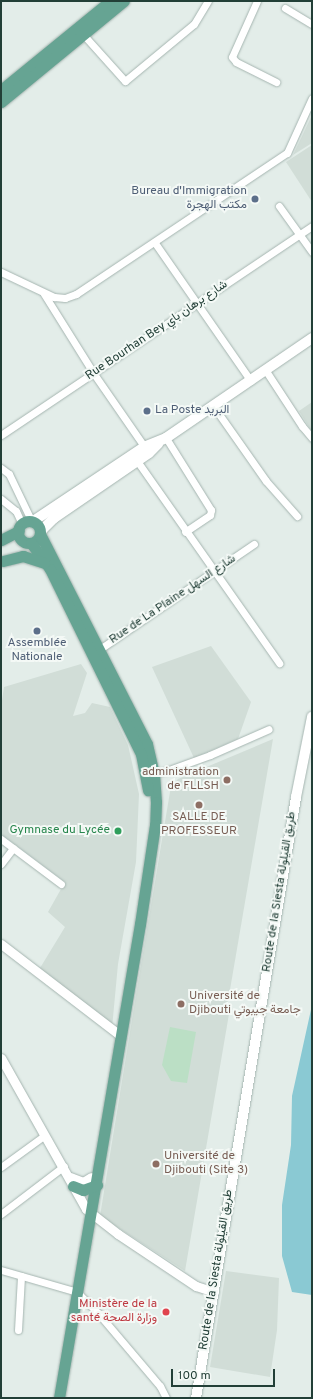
<!DOCTYPE html>
<html>
<head>
<meta charset="utf-8">
<style>
	body { margin:0 }
	#map { position:relative; width:313px; height:1399px; overflow:hidden; background:#e3ede9; font-family:Overpass,Vazirmatn,sans-serif }
	div>[style] { position:absolute }
	[style*='--x'] { left:calc(var(--x)*1px); top:calc(var(--y)*1px); width:calc(var(--w)*1px); rotate:calc(var(--a)*1deg) }
	.built>* { inset:0; background:#d1ddd7 }
	.green>* { inset:0; background:#bbdfc5 }
	.water>* { inset:0; background:#8ac9d3 }
	.roads { filter:drop-shadow(0 0 1px #a5b5b0) drop-shadow(0 0 1px #a5b5b0) }
	.minor>* { height:7px; margin:-3.5px; padding:0 3.5px; transform-origin:3.5px; border-radius:3.5px; background:#fff }
	.tertiary>* { height:9px; margin:-4.5px; padding:0 4.5px; transform-origin:4.5px; border-radius:4.5px; background:#fff }
	.secondary>* { height:10px; margin:-5px; padding:0 5px; transform-origin:5px; border-radius:5px; background:#fff }
	.primary>* { height:11px; margin:-5.5px; padding:0 5.5px; transform-origin:5.5px; border-radius:5.5px; background:#66a493 }
	.primary>.ring { margin:-5.5px; padding:0; box-sizing:content-box; background:none; border:11px solid #66a493; border-radius:50% }
	.dots>* { width:11px; height:11px; translate:-50% -50%; box-sizing:border-box; border:2px solid #f4f9f6; border-radius:50% }
	span { translate:-50% -50%; white-space:nowrap; text-align:center; line-height:1.15; -webkit-text-stroke:4px #f4f9f6; paint-order:stroke }
	.service-label { font-size:12px; color:#4e5e75 }
	.right { translate:-100% -50%; text-align:right }
	.left { translate:0 -50%; text-align:left }
	.street-label { font-size:12px; color:#223f37 }
	.education-label { font-size:12px; color:#785e54 }
	.leisure-label { font-size:12px; color:#27864d }
	.health-label { font-size:12px; color:#be3a42 }
	.frame { position:absolute; inset:0; border:2px solid #223f37; pointer-events:none }
	.scale { position:absolute; left:171px; top:1369px; width:104px; height:18px; box-sizing:border-box; border:2px solid #223f37; border-top:0; padding-left:5px; font-size:12px; line-height:14px; white-space:nowrap; color:#223f37; -webkit-text-stroke:3px #f4f9f6; paint-order:stroke }
</style>
</head>
<body>
<div id="map">
	<div class="built">
		<div style="clip-path:polygon(312px 115px,312px 143px,293px 155px)"></div>
		<div style="clip-path:polygon(312px 145px,312px 202px,286px 162px)"></div>
		<div style="clip-path:polygon(312px 402px,312px 432px,299px 411px)"></div>
		<div style="clip-path:polygon(211px 646px,251px 702px,238px 739px,194px 758px,152px 667px)"></div>
		<div style="clip-path:polygon(81px 664px,87px 673px,73px 716px,85px 713px,92px 703px,110px 707px,128px 745px,139px 794px,136px 862px,118px 964px,112px 1028px,40px 968px,65px 927px,48px 912px,65px 882px,1px 834px,1px 707px,4px 687px)"></div>
		<div style="clip-path:polygon(273px 739px,226px 1013px,229px 1014px,185px 1271px,100px 1216px,136px 995px,171px 786px,178px 779px)"></div>
		<div style="clip-path:polygon(226px 1271px,279px 1278px,277px 1330px,270px 1377px,210px 1367px)"></div>
	</div>
	<div class="green">
		<div style="clip-path:polygon(170px 1027px,196px 1032px,187px 1083px,171px 1081px,162px 1065px)"></div>
	</div>
	<div class="water">
		<div style="clip-path:polygon(312px 1005px,312px 1295px,292px 1292px,282px 1256px,282px 1205px,291px 1145px,292px 1096px)"></div>
	</div>
	<div class="roads">
		<div class="minor">
			<div style="--x:257;--y:1;--w:61;--a:114.1"></div>
			<div style="--x:232;--y:57;--w:6;--a:51"></div>
			<div style="--x:236;--y:62;--w:45;--a:26.6"></div>
			<div style="--x:285;--y:8;--w:31;--a:31"></div>
			<div style="--x:81;--y:32;--w:66;--a:48.1"></div>
			<div style="--x:125;--y:81;--w:89;--a:-39.6"></div>
			<div style="--x:194;--y:24;--w:27;--a:-59"></div>
			<div style="--x:279;--y:206;--w:57;--a:54.3"></div>
			<div style="--x:155;--y:243;--w:168;--a:55.2"></div>
			<div style="--x:1;--y:272;--w:59;--a:25.3"></div>
			<div style="--x:54;--y:297;--w:11;--a:5"></div>
			<div style="--x:65;--y:298;--w:12;--a:-20"></div>
			<div style="--x:76;--y:294;--w:254;--a:-33.8"></div>
			<div style="--x:287;--y:153;--w:60;--a:-65.6"></div>
			<div style="--x:44;--y:294;--w:94;--a:58"></div>
			<div style="--x:94;--y:374;--w:91;--a:55.3"></div>
			<div style="--x:266;--y:371;--w:66;--a:56.8"></div>
			<div style="--x:302;--y:426;--w:16;--a:50"></div>
			<div style="--x:214;--y:407;--w:90;--a:54.9"></div>
			<div style="--x:266;--y:481;--w:47;--a:48.5"></div>
			<div style="--x:1;--y:435;--w:375;--a:-33.9"></div>
			<div style="--x:166;--y:438;--w:85;--a:58"></div>
			<div style="--x:211;--y:510;--w:5;--a:101"></div>
			<div style="--x:210;--y:515;--w:30;--a:146"></div>
			<div style="--x:135;--y:458;--w:251;--a:54.9"></div>
			<div style="--x:1;--y:468;--w:10;--a:37"></div>
			<div style="--x:9;--y:474;--w:53;--a:64.4"></div>
			<div style="--x:1;--y:499;--w:19;--a:39"></div>
			<div style="--x:16;--y:511;--w:14;--a:65"></div>
			<div style="--x:97;--y:651;--w:190;--a:-34.3"></div>
			<div style="--x:150;--y:774;--w:16;--a:-11"></div>
			<div style="--x:166;--y:771;--w:47;--a:-20"></div>
			<div style="--x:210;--y:755;--w:64;--a:-23.8"></div>
			<div style="--x:1;--y:839;--w:75;--a:36.9"></div>
			<div style="--x:1;--y:864;--w:20;--a:-53"></div>
			<div style="--x:1;--y:1167;--w:54;--a:-36"></div>
			<div style="--x:1;--y:1214;--w:79;--a:-37.3"></div>
			<div style="--x:1;--y:1270;--w:79;--a:16.1"></div>
			<div style="--x:77;--y:1292;--w:30;--a:45"></div>
			<div style="--x:98;--y:1313;--w:96;--a:49.7"></div>
			<div style="--x:160;--y:1386;--w:13;--a:63"></div>
			<div style="--x:18;--y:1330;--w:54;--a:-86.8"></div>
		</div>
		<div class="tertiary">
			<div style="--x:1;--y:944;--w:151;--a:37.5"></div>
			<div style="--x:1;--y:1058;--w:173;--a:60.6"></div>
			<div style="--x:86;--y:1209;--w:41;--a:38"></div>
			<div style="--x:118;--y:1234;--w:94;--a:33.7"></div>
			<div style="--x:196;--y:1286;--w:19;--a:18"></div>
			<div style="--x:70;--y:1177;--w:14;--a:21"></div>
			<div style="--x:83;--y:1182;--w:9;--a:-32"></div>
		</div>
		<div class="secondary">
			<div style="--x:32;--y:522;--w:135;--a:-33.8"></div>
			<div style="--x:144;--y:447;--w:24;--a:-22"></div>
			<div style="--x:166;--y:438;--w:177;--a:-34.4"></div>
			<div style="--x:40;--y:532;--w:20;--a:-45"></div>
			<div style="--x:54;--y:518;--w:115;--a:-34.4"></div>
			<div style="--x:149;--y:453;--w:13;--a:-45"></div>
			<div style="--x:196;--y:1398;--w:609;--a:-80.55"></div>
			<div style="--x:296;--y:797;--w:82;--a:-78.7"></div>
		</div>
		<div class="primary">
			<div style="--x:1;--y:90;--w:141;--a:-39.2"></div>
			<div style="--x:1;--y:102;--w:159;--a:-39.4"></div>
			<div class="ring" style="left:18px;top:521px;width:11px;height:11px"></div>
			<div style="--x:40;--y:534;--w:236;--a:63"></div>
			<div style="--x:147;--y:744;--w:31;--a:77"></div>
			<div style="--x:154;--y:774;--w:28;--a:86"></div>
			<div style="--x:156;--y:802;--w:23;--a:92"></div>
			<div style="--x:155;--y:825;--w:100;--a:98.6"></div>
			<div style="--x:140;--y:924;--w:481;--a:99.7"></div>
			<div style="--x:1;--y:540;--w:20;--a:-27"></div>
			<div style="--x:31;--y:543;--w:32;--a:54"></div>
			<div style="--x:50;--y:569;--w:206;--a:63.8"></div>
			<div style="--x:141;--y:754;--w:37;--a:79"></div>
			<div style="--x:3;--y:561;--w:21;--a:-14"></div>
			<div style="--x:23;--y:556;--w:22;--a:18"></div>
			<div style="--x:73;--y:1186;--w:11;--a:22"></div>
			<div style="--x:83;--y:1190;--w:15;--a:-20"></div>
		</div>
	</div>
	<div class="dots">
		<div style="left:255px;top:199px;background:#5c6f8a"></div>
		<div style="left:147px;top:411px;background:#5c6f8a"></div>
		<div style="left:37px;top:631px;background:#5c6f8a"></div>
		<div style="left:227px;top:780px;background:#8d6e63"></div>
		<div style="left:199px;top:805px;background:#8d6e63"></div>
		<div style="left:118px;top:831px;background:#2e9e5b"></div>
		<div style="left:181px;top:1004px;background:#8d6e63"></div>
		<div style="left:156px;top:1164px;background:#8d6e63"></div>
		<div style="left:166px;top:1312px;background:#e0444e"></div>
	</div>
	<div class="service-label">
		<span class="right" style="left:247px;top:199px">Bureau d'Immigration<br>مكتب الهجرة</span>
		<span class="left" style="left:155px;top:411px">La Poste البريد</span>
		<span style="left:37px;top:651px">Assemblée<br>Nationale</span>
	</div>
	<div class="street-label">
		<span style="left:157px;top:331px;rotate:-34deg">Rue Bourhan Bey شارع برهان باي</span>
		<span style="left:173px;top:600px;rotate:-34deg">Rue de La Plaine شارع السهل</span>
		<span style="left:280px;top:892px;rotate:-81deg">Route de la Siesta طريق القيلولة</span>
		<span style="left:217px;top:1270px;rotate:-81deg">Route de la Siesta طريق القيلولة</span>
	</div>
	<div class="education-label">
		<span class="right" style="left:219px;top:780px">administration<br>de FLLSH</span>
		<span style="left:199px;top:825px">SALLE DE<br>PROFESSEUR</span>
		<span class="left" style="left:189px;top:1004px">Université de<br>Djibouti جامعة جيبوتي</span>
		<span class="left" style="left:164px;top:1164px">Université de<br>Djibouti (Site 3)</span>
	</div>
	<div class="leisure-label">
		<span class="right" style="left:110px;top:831px">Gymnase du Lycée</span>
	</div>
	<div class="health-label">
		<span class="right" style="left:157px;top:1312px">Ministère de la<br>santé وزارة الصحة</span>
	</div>
	<div class="frame"></div>
	<div class="scale">100 m</div>
</div>
</body>
</html>
